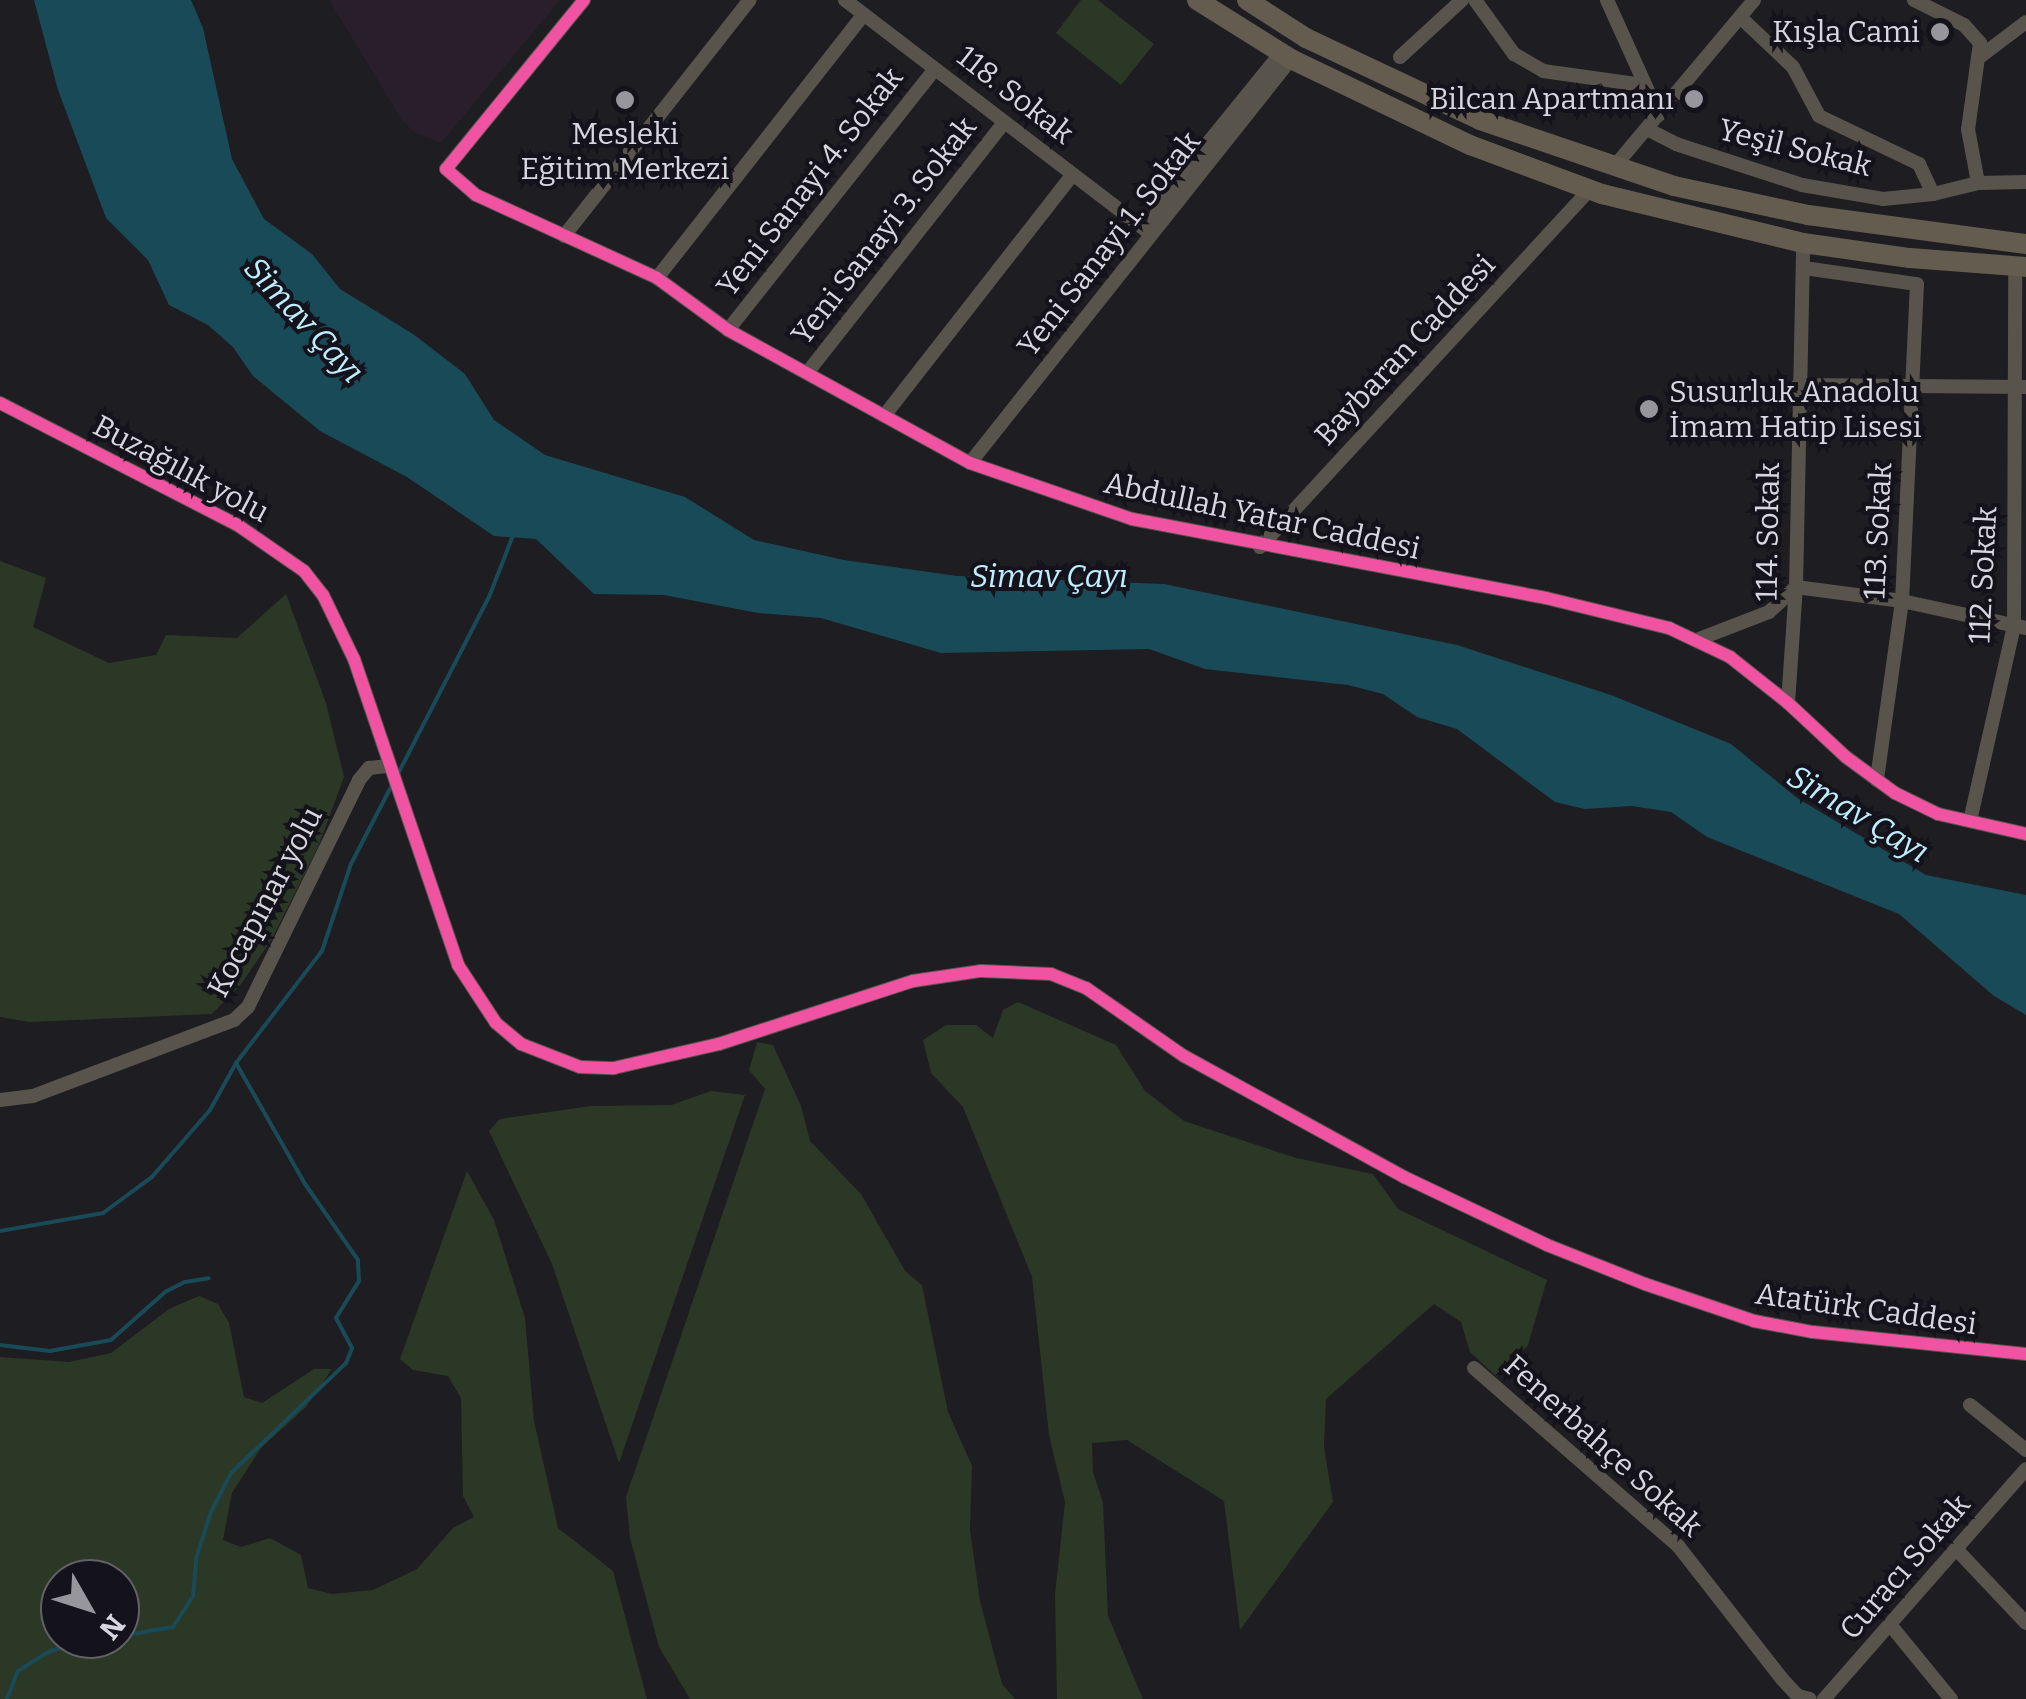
<!DOCTYPE html>
<html>
<head>
<meta charset="utf-8">
<style>
	body { margin:0 }
	#map { position:relative; width:2026px; height:1699px; overflow:hidden; background:#1e1d22; font-family:Bitter,serif }
	div>[style] { position:absolute }
	[style*='--x'] { left:calc(var(--x)*1px); top:calc(var(--y)*1px); width:calc(var(--w)*1px); rotate:calc(var(--a)*1deg) }
	.industrial>* { inset:0; background:#291f2b }
	.green>* { inset:0; background:#2b3825 }
	.water>* { inset:0; background:#194a58 }
	.stream>* { height:4px; margin:-2px; padding:0 2px; transform-origin:2px; border-radius:2px; background:#194a58 }
	.minor>* { height:14px; margin:-7px; padding:0 7px; transform-origin:7px; border-radius:7px; background:#59544b }
	.highway>* { height:20px; margin:-10px; padding:0 10px; transform-origin:10px; border-radius:10px; background:#635c4f }
	.cycleway>* { height:12px; margin:-6px; padding:0 6px; transform-origin:6px; border-radius:6px; background:#f153a3 }
	.dots>* { width:28px; height:28px; translate:-50% -50%; box-sizing:border-box; border:5px solid #14121a; border-radius:50% }
	span { translate:-50% -50%; white-space:nowrap; text-align:center; line-height:1.15; -webkit-text-stroke:8px #14121a; paint-order:stroke }
	.poi-label { font-size:30px; color:#d8d7dd }
	.right { translate:-100% -50%; text-align:right }
	.left { translate:0 -50%; text-align:left }
	.street-label { font-size:30px; color:#d8d7dd }
	.water-label { font-size:32px; color:#bdedfe; font-style:italic }
	.north { position:absolute; left:40px; top:1559px; width:100px; height:100px; box-sizing:border-box; background:#14121a; border:2px solid #626168; border-radius:50%; rotate:129deg; font-size:28px; font-weight:700; line-height:40px; text-align:center; color:#d8d7dd }
	.north::after { content:''; display:block; margin:auto; width:35px; height:45px; background:#97969c; clip-path:polygon(50% 0,100% 100%,50% 72%,0 100%) }
</style>
</head>
<body>
<div id="map">
	<div class="industrial">
		<div style="clip-path:polygon(329px 0,560px 0,441px 143px,414px 132px,402px 120px)"></div>
	</div>
	<div class="green">
		<div style="clip-path:polygon(1081px 0,1098px 0,1154px 44px,1121px 85px,1056px 33px)"></div>
		<div style="clip-path:polygon(0 561px,46px 578px,33px 627px,109px 663px,156px 655px,166px 635px,237px 638px,286px 594px,326px 703px,344px 777px,318px 847px,272px 939px,241px 984px,212px 1014px,29px 1022px,0 1017px)"></div>
		<div style="clip-path:polygon(1018px 1002px,1116px 1045px,1145px 1091px,1184px 1121px,1296px 1158px,1373px 1174px,1398px 1209px,1547px 1280px,1528px 1345px,1497px 1377px,1470px 1352px,1461px 1322px,1434px 1304px,1326px 1399px,1324px 1447px,1333px 1502px,1240px 1630px,1224px 1501px,1127px 1440px,1092px 1443px,1093px 1472px,1103px 1503px,1108px 1616px,1143px 1699px,1057px 1699px,1055px 1595px,1065px 1502px,1049px 1435px,1032px 1277px,963px 1107px,931px 1073px,923px 1040px,946px 1025px,976px 1025px,993px 1038px,1003px 1010px)"></div>
		<div style="clip-path:polygon(757px 1042px,773px 1045px,801px 1106px,810px 1141px,861px 1194px,905px 1271px,922px 1285px,948px 1412px,972px 1466px,970px 1530px,980px 1601px,1002px 1684px,1015px 1699px,690px 1699px,659px 1647px,630px 1538px,626px 1497px,765px 1089px,749px 1070px)"></div>
		<div style="clip-path:polygon(711px 1091px,745px 1095px,619px 1463px,552px 1264px,489px 1131px,500px 1119px,591px 1106px,671px 1105px)"></div>
		<div style="clip-path:polygon(evenodd,467px 1171px,494px 1220px,525px 1318px,534px 1421px,558px 1528px,613px 1571px,647px 1699px,0 1699px,0 1357px,69px 1362px,111px 1353px,169px 1309px,199px 1296px,218px 1304px,229px 1323px,244px 1397px,262px 1403px,314px 1369px,332px 1369px,306px 1407px,261px 1448px,232px 1493px,223px 1540px,241px 1547px,270px 1538px,301px 1555px,308px 1588px,332px 1594px,373px 1590px,417px 1569px,453px 1528px,474px 1517px,463px 1496px,461px 1398px,448px 1376px,413px 1370px,400px 1359px,467px 1171px,60px 1579px,120px 1579px,120px 1639px,60px 1639px,60px 1579px)"></div>
	</div>
	<div class="water">
		<div style="clip-path:polygon(34px 0,191px 0,203px 28px,232px 159px,264px 219px,312px 254px,340px 289px,413px 334px,465px 374px,494px 420px,545px 455px,685px 497px,754px 540px,844px 560px,957px 576px,1164px 584px,1457px 645px,1611px 695px,1731px 744px,1797px 798px,1926px 875px,2026px 895px,2026px 1015px,1994px 996px,1899px 914px,1707px 837px,1671px 812px,1632px 806px,1585px 809px,1555px 802px,1457px 729px,1417px 717px,1383px 694px,1348px 685px,1205px 669px,1149px 649px,941px 653px,821px 618px,758px 613px,664px 595px,594px 594px,536px 539px,494px 536px,407px 477px,320px 431px,253px 376px,233px 347px,208px 325px,169px 305px,148px 260px,106px 218px,58px 90px)"></div>
	</div>
	<div class="stream">
		<div style="--x:399;--y:772;--w:197;--a:-62.8"></div>
		<div style="--x:489;--y:597;--w:69;--a:-68.7"></div>
		<div style="--x:0;--y:1231;--w:105;--a:-9.9"></div>
		<div style="--x:103;--y:1213;--w:61;--a:-36.3"></div>
		<div style="--x:152;--y:1177;--w:89;--a:-49.1"></div>
		<div style="--x:210;--y:1110;--w:54;--a:-61"></div>
		<div style="--x:236;--y:1063;--w:141;--a:-52.5"></div>
		<div style="--x:322;--y:951;--w:92;--a:-71.6"></div>
		<div style="--x:351;--y:864;--w:89;--a:-62.6"></div>
		<div style="--x:0;--y:1345;--w:50;--a:6.8"></div>
		<div style="--x:50;--y:1351;--w:62;--a:-10.2"></div>
		<div style="--x:111;--y:1340;--w:72;--a:-41.6"></div>
		<div style="--x:165;--y:1292;--w:22;--a:-27"></div>
		<div style="--x:185;--y:1282;--w:24;--a:-9"></div>
		<div style="--x:120;--y:1636;--w:54;--a:-9.6"></div>
		<div style="--x:173;--y:1627;--w:37;--a:-57"></div>
		<div style="--x:193;--y:1596;--w:37;--a:-85"></div>
		<div style="--x:196;--y:1559;--w:49;--a:-72.3"></div>
		<div style="--x:211;--y:1512;--w:44;--a:-62.9"></div>
		<div style="--x:231;--y:1473;--w:159;--a:-43.7"></div>
		<div style="--x:346;--y:1363;--w:16;--a:-68"></div>
		<div style="--x:352;--y:1348;--w:34;--a:-118"></div>
		<div style="--x:336;--y:1318;--w:44;--a:-58.1"></div>
		<div style="--x:359;--y:1281;--w:21;--a:-93"></div>
		<div style="--x:358;--y:1260;--w:93;--a:-124.9"></div>
		<div style="--x:305;--y:1184;--w:139;--a:-119.7"></div>
		<div style="--x:7;--y:1699;--w:30;--a:-69"></div>
		<div style="--x:18;--y:1671;--w:36;--a:-32"></div>
		<div style="--x:48;--y:1652;--w:41;--a:-18.4"></div>
	</div>
	<div class="minor">
		<div style="--x:584;--y:0;--w:218;--a:129.2"></div>
		<div style="--x:446;--y:169;--w:40;--a:41"></div>
		<div style="--x:476;--y:195;--w:199;--a:24.6"></div>
		<div style="--x:657;--y:278;--w:88;--a:36.2"></div>
		<div style="--x:728;--y:330;--w:276;--a:28.8"></div>
		<div style="--x:970;--y:463;--w:171;--a:19.1"></div>
		<div style="--x:1132;--y:519;--w:421;--a:10.8"></div>
		<div style="--x:1546;--y:598;--w:127;--a:13.7"></div>
		<div style="--x:1669;--y:628;--w:68;--a:25.4"></div>
		<div style="--x:1730;--y:657;--w:74;--a:38.4"></div>
		<div style="--x:1788;--y:703;--w:79;--a:43"></div>
		<div style="--x:1846;--y:757;--w:61;--a:36.3"></div>
		<div style="--x:1895;--y:793;--w:48;--a:26"></div>
		<div style="--x:1938;--y:814;--w:90;--a:12.8"></div>
		<div style="--x:845;--y:0;--w:385;--a:37.4"></div>
		<div style="--x:1475;--y:0;--w:67;--a:54.2"></div>
		<div style="--x:1514;--y:54;--w:34;--a:30"></div>
		<div style="--x:1543;--y:71;--w:101;--a:8"></div>
		<div style="--x:1607;--y:0;--w:126;--a:65.7"></div>
		<div style="--x:1914;--y:0;--w:56;--a:26.6"></div>
		<div style="--x:1964;--y:25;--w:24;--a:48"></div>
		<div style="--x:1980;--y:43;--w:87;--a:97.9"></div>
		<div style="--x:1968;--y:129;--w:55;--a:79.5"></div>
		<div style="--x:1740;--y:17;--w:73;--a:43.3"></div>
		<div style="--x:1793;--y:67;--w:55;--a:62"></div>
		<div style="--x:1819;--y:116;--w:111;--a:25.6"></div>
		<div style="--x:1919;--y:164;--w:33;--a:65"></div>
		<div style="--x:1933;--y:194;--w:46;--a:-13.7"></div>
		<div style="--x:1978;--y:183;--w:48;--a:-1.2"></div>
		<div style="--x:1981;--y:56;--w:56;--a:-37.1"></div>
		<div style="--x:1400;--y:57;--w:84;--a:-42.6"></div>
		<div style="--x:1647;--y:129;--w:33;--a:27"></div>
		<div style="--x:1676;--y:144;--w:133;--a:18"></div>
		<div style="--x:1802;--y:185;--w:82;--a:9.8"></div>
		<div style="--x:1883;--y:199;--w:50;--a:-5.7"></div>
		<div style="--x:1614;--y:167;--w:218;--a:-50"></div>
		<div style="--x:1154;--y:223;--w:22;--a:-74"></div>
		<div style="--x:1160;--y:202;--w:192;--a:-50.9"></div>
		<div style="--x:564;--y:236;--w:300;--a:-51.8"></div>
		<div style="--x:1804;--y:268;--w:114;--a:8.1"></div>
		<div style="--x:1917;--y:284;--w:317;--a:92.7"></div>
		<div style="--x:1902;--y:601;--w:181;--a:98"></div>
		<div style="--x:657;--y:278;--w:335;--a:-51.9"></div>
		<div style="--x:728;--y:330;--w:333;--a:-51.6"></div>
		<div style="--x:807;--y:373;--w:318;--a:-51.8"></div>
		<div style="--x:1798;--y:385;--w:228;--a:0.5"></div>
		<div style="--x:0;--y:403;--w:269;--a:27.2"></div>
		<div style="--x:239;--y:526;--w:79;--a:34.7"></div>
		<div style="--x:304;--y:571;--w:31;--a:52"></div>
		<div style="--x:323;--y:595;--w:71;--a:64.2"></div>
		<div style="--x:354;--y:659;--w:323;--a:71.2"></div>
		<div style="--x:458;--y:965;--w:69;--a:56.8"></div>
		<div style="--x:496;--y:1023;--w:33;--a:40"></div>
		<div style="--x:521;--y:1044;--w:63;--a:21.3"></div>
		<div style="--x:580;--y:1067;--w:34;--a:2"></div>
		<div style="--x:614;--y:1068;--w:108;--a:-12.9"></div>
		<div style="--x:719;--y:1044;--w:204;--a:-18"></div>
		<div style="--x:913;--y:981;--w:69;--a:-8.4"></div>
		<div style="--x:981;--y:971;--w:70;--a:2.5"></div>
		<div style="--x:1051;--y:974;--w:38;--a:22"></div>
		<div style="--x:1086;--y:988;--w:119;--a:34.8"></div>
		<div style="--x:1184;--y:1056;--w:251;--a:28.8"></div>
		<div style="--x:1404;--y:1177;--w:158;--a:25.4"></div>
		<div style="--x:1547;--y:1245;--w:105;--a:21.7"></div>
		<div style="--x:1645;--y:1284;--w:115;--a:18.7"></div>
		<div style="--x:1754;--y:1321;--w:60;--a:10.6"></div>
		<div style="--x:1813;--y:1332;--w:214;--a:5.9"></div>
		<div style="--x:884;--y:416;--w:306;--a:-52"></div>
		<div style="--x:970;--y:463;--w:516;--a:-51.53"></div>
		<div style="--x:1260;--y:547;--w:486;--a:-47.3"></div>
		<div style="--x:1699;--y:639;--w:75;--a:-21.1"></div>
		<div style="--x:1769;--y:612;--w:37;--a:-43"></div>
		<div style="--x:1796;--y:587;--w:107;--a:7.5"></div>
		<div style="--x:1902;--y:601;--w:127;--a:12.3"></div>
		<div style="--x:1788;--y:703;--w:116;--a:-86.1"></div>
		<div style="--x:1796;--y:587;--w:344;--a:-88.8"></div>
		<div style="--x:1970;--y:821;--w:201;--a:-77.3"></div>
		<div style="--x:2014;--y:625;--w:359;--a:-89.8"></div>
		<div style="--x:0;--y:1100;--w:33;--a:-7"></div>
		<div style="--x:33;--y:1096;--w:215;--a:-20.7"></div>
		<div style="--x:234;--y:1020;--w:19;--a:-43"></div>
		<div style="--x:248;--y:1007;--w:253;--a:-63.9"></div>
		<div style="--x:359;--y:780;--w:16;--a:-50"></div>
		<div style="--x:369;--y:768;--w:18;--a:-6"></div>
		<div style="--x:1474;--y:1368;--w:272;--a:41.1"></div>
		<div style="--x:1679;--y:1547;--w:167;--a:52"></div>
		<div style="--x:1782;--y:1679;--w:23;--a:47"></div>
		<div style="--x:1798;--y:1696;--w:12;--a:14"></div>
		<div style="--x:1970;--y:1405;--w:72;--a:38.8"></div>
		<div style="--x:1958;--y:1551;--w:99;--a:46.6"></div>
		<div style="--x:1892;--y:1627;--w:93;--a:50.7"></div>
		<div style="--x:1824;--y:1699;--w:306;--a:-48.7"></div>
	</div>
	<div class="highway">
		<div style="--x:1197;--y:0;--w:111;--a:32.1"></div>
		<div style="--x:1291;--y:59;--w:199;--a:25.7"></div>
		<div style="--x:1470;--y:145;--w:141;--a:20.4"></div>
		<div style="--x:1602;--y:194;--w:207;--a:13.7"></div>
		<div style="--x:1803;--y:243;--w:108;--a:8"></div>
		<div style="--x:1910;--y:258;--w:116;--a:4.4"></div>
		<div style="--x:1247;--y:0;--w:70;--a:32.8"></div>
		<div style="--x:1306;--y:38;--w:192;--a:25.2"></div>
		<div style="--x:1480;--y:120;--w:205;--a:18.8"></div>
		<div style="--x:1674;--y:186;--w:137;--a:12.2"></div>
		<div style="--x:1808;--y:215;--w:220;--a:7.6"></div>
	</div>
	<div class="cycleway">
		<div style="--x:584;--y:0;--w:218;--a:129.2"></div>
		<div style="--x:446;--y:169;--w:40;--a:41"></div>
		<div style="--x:476;--y:195;--w:199;--a:24.6"></div>
		<div style="--x:657;--y:278;--w:88;--a:36.2"></div>
		<div style="--x:728;--y:330;--w:276;--a:28.8"></div>
		<div style="--x:970;--y:463;--w:171;--a:19.1"></div>
		<div style="--x:1132;--y:519;--w:421;--a:10.8"></div>
		<div style="--x:1546;--y:598;--w:127;--a:13.7"></div>
		<div style="--x:1669;--y:628;--w:68;--a:25.4"></div>
		<div style="--x:1730;--y:657;--w:74;--a:38.4"></div>
		<div style="--x:1788;--y:703;--w:79;--a:43"></div>
		<div style="--x:1846;--y:757;--w:61;--a:36.3"></div>
		<div style="--x:1895;--y:793;--w:48;--a:26"></div>
		<div style="--x:1938;--y:814;--w:90;--a:12.8"></div>
		<div style="--x:0;--y:403;--w:269;--a:27.2"></div>
		<div style="--x:239;--y:526;--w:79;--a:34.7"></div>
		<div style="--x:304;--y:571;--w:31;--a:52"></div>
		<div style="--x:323;--y:595;--w:71;--a:64.2"></div>
		<div style="--x:354;--y:659;--w:323;--a:71.2"></div>
		<div style="--x:458;--y:965;--w:69;--a:56.8"></div>
		<div style="--x:496;--y:1023;--w:33;--a:40"></div>
		<div style="--x:521;--y:1044;--w:63;--a:21.3"></div>
		<div style="--x:580;--y:1067;--w:34;--a:2"></div>
		<div style="--x:614;--y:1068;--w:108;--a:-12.9"></div>
		<div style="--x:719;--y:1044;--w:204;--a:-18"></div>
		<div style="--x:913;--y:981;--w:69;--a:-8.4"></div>
		<div style="--x:981;--y:971;--w:70;--a:2.5"></div>
		<div style="--x:1051;--y:974;--w:38;--a:22"></div>
		<div style="--x:1086;--y:988;--w:119;--a:34.8"></div>
		<div style="--x:1184;--y:1056;--w:251;--a:28.8"></div>
		<div style="--x:1404;--y:1177;--w:158;--a:25.4"></div>
		<div style="--x:1547;--y:1245;--w:105;--a:21.7"></div>
		<div style="--x:1645;--y:1284;--w:115;--a:18.7"></div>
		<div style="--x:1754;--y:1321;--w:60;--a:10.6"></div>
		<div style="--x:1813;--y:1332;--w:214;--a:5.9"></div>
	</div>
	<div class="dots">
		<div style="left:1940px;top:32px;background:#97969c"></div>
		<div style="left:1694px;top:99px;background:#97969c"></div>
		<div style="left:625px;top:100px;background:#97969c"></div>
		<div style="left:1649px;top:409px;background:#97969c"></div>
	</div>
	<div class="poi-label">
		<span class="right" style="left:1920px;top:32px">Kışla Cami</span>
		<span class="right" style="left:1674px;top:99px">Bilcan Apartmanı</span>
		<span style="left:625px;top:151px">Mesleki<br>Eğitim Merkezi</span>
		<span class="left" style="left:1669px;top:409px">Susurluk Anadolu<br>İmam Hatip Lisesi</span>
	</div>
	<div class="street-label">
		<span style="left:1015px;top:95px;rotate:38deg">118. Sokak</span>
		<span style="left:1795px;top:148px;rotate:14deg">Yeşil Sokak</span>
		<span style="left:810px;top:182px;rotate:-52deg">Yeni Sanayi 4. Sokak</span>
		<span style="left:884px;top:231px;rotate:-52deg">Yeni Sanayi 3. Sokak</span>
		<span style="left:1109px;top:244px;rotate:-52deg">Yeni Sanayi 1. Sokak</span>
		<span style="left:1405px;top:350px;rotate:-47deg">Baybaran Caddesi</span>
		<span style="left:181px;top:469px;rotate:28deg">Buzağılık yolu</span>
		<span style="left:1262px;top:516px;rotate:12deg">Abdullah Yatar Caddesi</span>
		<span style="left:1878px;top:531px;rotate:-87deg">113. Sokak</span>
		<span style="left:1768px;top:532px;rotate:-89deg">114. Sokak</span>
		<span style="left:1983px;top:575px;rotate:-87deg">112. Sokak</span>
		<span style="left:265px;top:902px;rotate:-62deg">Kocapınar yolu</span>
		<span style="left:1866px;top:1309px;rotate:8deg">Atatürk Caddesi</span>
		<span style="left:1603px;top:1446px;rotate:42deg">Fenerbahçe Sokak</span>
		<span style="left:1905px;top:1567px;rotate:-49deg">Curacı Sokak</span>
	</div>
	<div class="water-label">
		<span style="left:304px;top:320px;rotate:47deg">Simav Çayı</span>
		<span style="left:1049px;top:576px">Simav Çayı</span>
		<span style="left:1858px;top:814px;rotate:31deg">Simav Çayı</span>
	</div>
	<div class="north">N</div>
</div>
</body>
</html>
